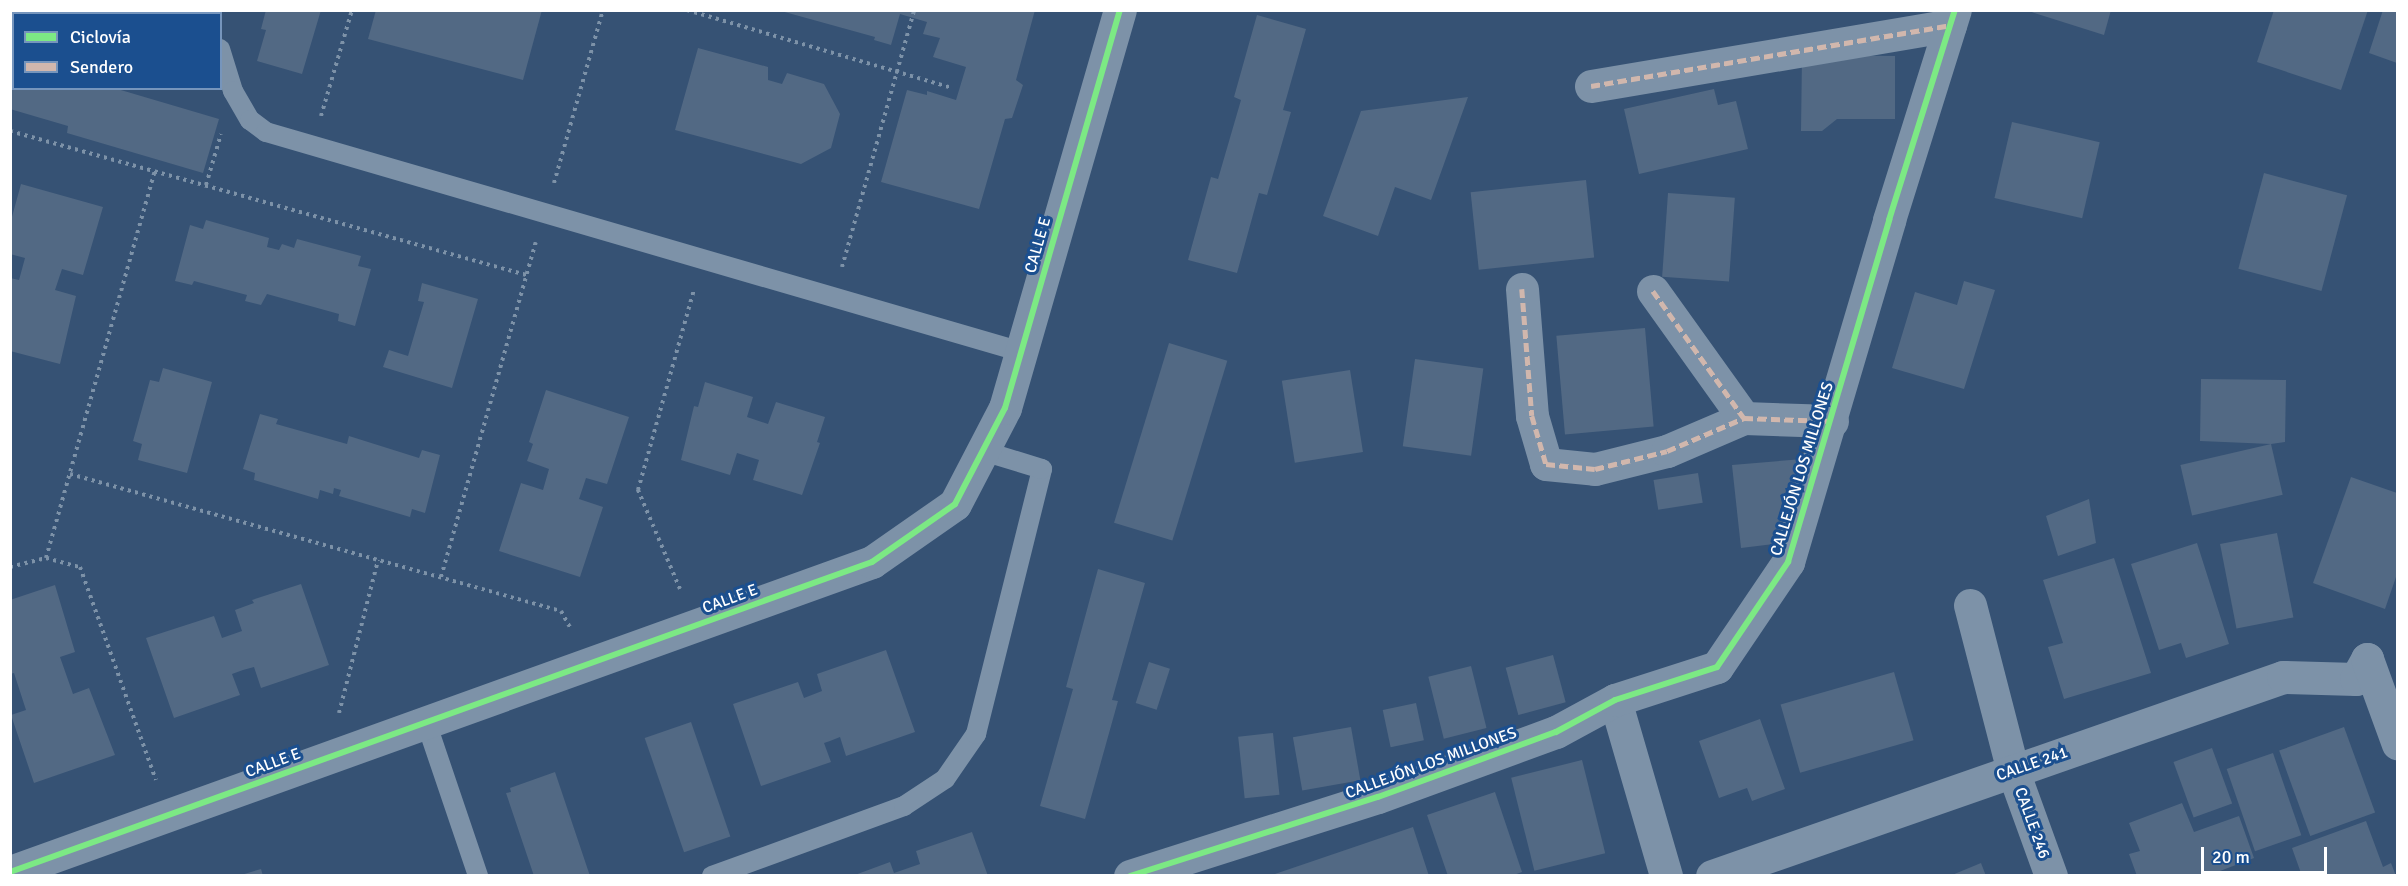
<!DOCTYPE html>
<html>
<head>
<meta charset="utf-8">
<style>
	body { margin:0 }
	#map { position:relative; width:2408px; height:886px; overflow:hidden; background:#365274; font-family:Signika,sans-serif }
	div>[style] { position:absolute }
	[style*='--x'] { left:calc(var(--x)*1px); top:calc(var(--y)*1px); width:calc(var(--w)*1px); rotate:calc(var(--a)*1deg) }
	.building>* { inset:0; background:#526984; transform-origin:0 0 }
	.path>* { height:4px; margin-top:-2px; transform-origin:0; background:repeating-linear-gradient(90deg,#7d92a8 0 3px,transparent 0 7.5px) }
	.service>* { height:20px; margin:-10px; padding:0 10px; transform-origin:10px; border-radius:10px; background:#7d92a8 }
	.minor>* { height:33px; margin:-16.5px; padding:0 16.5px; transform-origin:16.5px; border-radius:16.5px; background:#7d92a8 }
	.quiet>* { height:4.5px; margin-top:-2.25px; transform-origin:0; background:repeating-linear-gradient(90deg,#d1b7ad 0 9px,transparent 0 13.5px) }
	.cycleway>* { height:6px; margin:-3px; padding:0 3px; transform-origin:3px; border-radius:3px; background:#7ce984 }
	span { translate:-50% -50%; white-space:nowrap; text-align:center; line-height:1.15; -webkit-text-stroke:6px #1b4f8f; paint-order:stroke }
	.street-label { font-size:16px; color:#fff }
	.frame { position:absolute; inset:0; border:12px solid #fff; pointer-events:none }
	.legend { position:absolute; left:12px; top:12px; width:210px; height:78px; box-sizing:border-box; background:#1b4f8f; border:2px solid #7695bc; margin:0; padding:8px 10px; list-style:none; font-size:18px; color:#fff }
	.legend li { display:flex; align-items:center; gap:12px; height:30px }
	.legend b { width:30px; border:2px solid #7695bc }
	.scale { position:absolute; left:2201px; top:847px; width:126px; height:27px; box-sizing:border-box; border:3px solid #fff; border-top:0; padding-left:8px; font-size:18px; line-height:21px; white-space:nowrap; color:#fff; -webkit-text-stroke:4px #1b4f8f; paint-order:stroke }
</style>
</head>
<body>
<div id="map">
	<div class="building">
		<div style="clip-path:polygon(266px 10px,321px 10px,302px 74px,257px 61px,266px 30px,261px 29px)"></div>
		<div style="clip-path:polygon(376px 10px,542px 10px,523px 80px,368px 39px)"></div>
		<div style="clip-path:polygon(1035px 10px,1016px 80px,1023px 85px,1012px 118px,1005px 119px,979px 209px,881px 182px,907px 90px,927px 95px,927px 91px,956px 100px,966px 67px,933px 57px,940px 38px,923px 34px,927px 22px,900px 14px,891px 45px,874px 40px,875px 37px,781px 11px)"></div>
		<div style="clip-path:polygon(2025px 10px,2111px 10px,2104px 35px)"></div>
		<div style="clip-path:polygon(2274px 10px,2368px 10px,2341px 90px,2257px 62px)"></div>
		<div style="clip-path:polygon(2383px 10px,2397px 10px,2397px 63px,2369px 53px)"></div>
		<div style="clip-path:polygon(1257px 15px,1306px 29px,1283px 110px,1291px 112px,1267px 195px,1259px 193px,1237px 273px,1188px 260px,1211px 177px,1218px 179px,1241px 100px,1234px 97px)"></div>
		<div style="clip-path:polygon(698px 48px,768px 67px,768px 80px,782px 84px,787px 73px,824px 84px,840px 114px,831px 148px,801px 164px,675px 130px)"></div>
		<div style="clip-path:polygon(10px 53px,14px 54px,14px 88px,114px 88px,219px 119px,203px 173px,67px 133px,68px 126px,10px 109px)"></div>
		<div style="clip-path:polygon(1802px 55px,1895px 56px,1895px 119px,1837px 119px,1822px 131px,1801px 131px)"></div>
		<div style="clip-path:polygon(1714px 89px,1718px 105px,1736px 101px,1748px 149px,1639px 174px,1624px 109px)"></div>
		<div style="clip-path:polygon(1468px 97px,1431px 200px,1395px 187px,1378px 236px,1323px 216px,1361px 111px)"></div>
		<div style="left:2012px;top:122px;width:90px;height:78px;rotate:13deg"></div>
		<div style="left:2264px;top:173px;width:86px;height:99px;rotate:15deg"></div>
		<div style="left:1586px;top:180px;width:78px;height:116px;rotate:84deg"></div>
		<div style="clip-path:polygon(21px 184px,103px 207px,83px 275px,62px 269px,55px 290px,76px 296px,60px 364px,10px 351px,10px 278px,19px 280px,25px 258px,10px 254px,10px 224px)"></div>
		<div style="left:1668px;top:193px;width:67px;height:84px;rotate:4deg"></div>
		<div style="clip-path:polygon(206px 220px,269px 238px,267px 247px,279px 250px,282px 244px,294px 248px,297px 239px,361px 256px,358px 266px,371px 269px,355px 326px,338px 321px,339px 314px,267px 294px,261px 305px,245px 301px,247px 295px,194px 281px,192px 285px,175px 281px,190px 225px,203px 229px)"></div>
		<div style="clip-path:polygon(1964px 281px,1995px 290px,1964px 389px,1892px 368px,1915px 292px,1957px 305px)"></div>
		<div style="clip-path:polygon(422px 283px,478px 299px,452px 388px,383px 367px,389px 350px,408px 356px,424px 302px,418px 301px)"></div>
		<div style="left:1645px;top:328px;width:99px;height:89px;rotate:85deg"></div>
		<div style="left:1169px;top:343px;width:61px;height:188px;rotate:17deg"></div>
		<div style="left:1415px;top:359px;width:69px;height:88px;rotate:8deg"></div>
		<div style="clip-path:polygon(163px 368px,212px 382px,187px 473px,138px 460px,142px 444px,133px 441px,150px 380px,159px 382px)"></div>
		<div style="left:1350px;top:370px;width:83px;height:69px;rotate:81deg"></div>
		<div style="clip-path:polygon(2201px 379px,2286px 380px,2285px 442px,2271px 444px,2200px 441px)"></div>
		<div style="clip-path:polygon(705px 382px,753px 397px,747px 417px,768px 424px,776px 402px,825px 417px,817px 442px,820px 443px,802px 495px,753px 480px,759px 460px,737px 453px,730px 475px,681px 460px,694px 406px,698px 407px)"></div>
		<div style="clip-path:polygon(546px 390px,629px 417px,607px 484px,586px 478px,579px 499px,603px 507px,580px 577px,499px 551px,521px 483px,543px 490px,549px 469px,527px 461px,533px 444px,529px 442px)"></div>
		<div style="clip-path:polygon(260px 414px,278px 419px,276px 424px,347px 444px,349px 436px,419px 458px,422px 450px,440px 455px,425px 513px,412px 509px,410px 517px,339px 496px,341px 490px,334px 488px,333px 494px,320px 490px,318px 499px,254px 480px,255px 473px,243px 469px)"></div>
		<div style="left:2271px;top:444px;width:52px;height:93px;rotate:77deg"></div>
		<div style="clip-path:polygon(1803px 459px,1781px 543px,1741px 548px,1732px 465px)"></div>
		<div style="left:1698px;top:473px;width:30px;height:45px;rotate:81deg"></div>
		<div style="clip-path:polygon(2351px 477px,2397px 493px,2397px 574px,2385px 609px,2313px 583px)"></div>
		<div style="clip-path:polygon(2089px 499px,2096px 543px,2058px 556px,2046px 516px)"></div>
		<div style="left:2277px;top:533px;width:86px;height:58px;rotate:79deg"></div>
		<div style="clip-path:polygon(2197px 543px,2229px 644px,2186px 658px,2181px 643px,2159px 650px,2131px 564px)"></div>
		<div style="clip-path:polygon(2114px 558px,2151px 673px,2064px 699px,2048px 647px,2063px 643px,2043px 580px)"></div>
		<div style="clip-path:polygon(1098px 569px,1145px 583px,1112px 700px,1118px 701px,1085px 819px,1040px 806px,1073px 689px,1066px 687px)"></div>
		<div style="clip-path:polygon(301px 584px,329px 665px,261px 688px,254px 667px,243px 670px,232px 674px,240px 695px,174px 718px,146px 638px,214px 616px,222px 638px,242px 631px,235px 610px,254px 603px,252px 600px)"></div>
		<div style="clip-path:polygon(55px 585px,75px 652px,60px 657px,73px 694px,89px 688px,115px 755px,34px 783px,11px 715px,26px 710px,14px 673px,10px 674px,10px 600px)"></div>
		<div style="clip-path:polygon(886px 650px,915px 732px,846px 756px,840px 737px,830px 741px,824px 743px,831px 762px,761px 786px,733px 704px,798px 682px,804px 698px,822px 691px,817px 674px)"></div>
		<div style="left:1553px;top:655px;width:49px;height:49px;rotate:75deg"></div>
		<div style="left:1149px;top:662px;width:22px;height:43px;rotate:18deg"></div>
		<div style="left:1471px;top:666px;width:64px;height:44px;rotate:76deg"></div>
		<div style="left:1894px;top:672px;width:71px;height:118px;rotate:74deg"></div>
		<div style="left:1416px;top:703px;width:38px;height:34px;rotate:78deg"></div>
		<div style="clip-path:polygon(1760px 719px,1785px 789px,1752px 801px,1747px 788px,1719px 798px,1699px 741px)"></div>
		<div style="left:691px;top:722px;width:121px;height:49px;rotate:71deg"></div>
		<div style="left:1351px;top:727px;width:54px;height:59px;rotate:80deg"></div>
		<div style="left:2344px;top:727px;width:91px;height:69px;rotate:70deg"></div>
		<div style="left:1273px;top:733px;width:62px;height:35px;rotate:84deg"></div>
		<div style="left:2212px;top:748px;width:59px;height:41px;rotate:70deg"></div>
		<div style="left:2273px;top:753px;width:87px;height:49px;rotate:71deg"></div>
		<div style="left:1582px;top:760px;width:96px;height:73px;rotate:76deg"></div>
		<div style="clip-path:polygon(555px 772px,590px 876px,534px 876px,506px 793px,511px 792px,510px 788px)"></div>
		<div style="clip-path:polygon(1495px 792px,1522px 872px,1511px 876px,1448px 876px,1427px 815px)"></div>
		<div style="clip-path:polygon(2182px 803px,2194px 832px,2239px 816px,2254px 858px,2207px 876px,2137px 876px,2129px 854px,2140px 851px,2129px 823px)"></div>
		<div style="clip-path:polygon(2366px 821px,2383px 867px,2391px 863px,2396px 876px,2302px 876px,2292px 848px)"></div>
		<div style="clip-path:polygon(1413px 827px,1429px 876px,1272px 876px,1272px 875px)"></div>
		<div style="clip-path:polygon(972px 832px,988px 876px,852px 876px,890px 862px,894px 873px,920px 864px,916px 851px)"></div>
		<div style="clip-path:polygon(1981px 863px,1986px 876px,1952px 876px,1952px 875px)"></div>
		<div style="clip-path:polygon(261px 869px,263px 876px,241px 876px,241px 875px)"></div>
	</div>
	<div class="path">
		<div style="--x:687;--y:10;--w:276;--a:16.4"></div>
		<div style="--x:10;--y:27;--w:4;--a:14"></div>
		<div style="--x:321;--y:116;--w:110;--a:-73.7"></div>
		<div style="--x:10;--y:131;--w:536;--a:15.59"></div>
		<div style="--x:554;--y:183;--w:180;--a:-74.2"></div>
		<div style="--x:206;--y:185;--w:53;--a:-73.6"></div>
		<div style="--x:842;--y:267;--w:267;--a:-74.3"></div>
		<div style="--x:70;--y:474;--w:510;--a:15.59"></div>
		<div style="--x:561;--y:611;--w:21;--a:61"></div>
		<div style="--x:46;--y:558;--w:35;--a:15"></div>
		<div style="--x:80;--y:567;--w:226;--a:70.4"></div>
		<div style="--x:10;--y:567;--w:37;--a:-14"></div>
		<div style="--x:46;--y:558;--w:402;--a:-74.3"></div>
		<div style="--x:441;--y:577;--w:348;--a:-74.2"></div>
		<div style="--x:680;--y:589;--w:108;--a:-113"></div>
		<div style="--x:638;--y:490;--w:209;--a:-74.4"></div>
		<div style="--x:339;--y:713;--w:158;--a:-75.7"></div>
	</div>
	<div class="service">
		<div style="--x:203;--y:10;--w:4;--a:63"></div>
		<div style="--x:220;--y:49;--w:44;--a:72.8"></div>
		<div style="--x:233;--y:91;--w:34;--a:60"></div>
		<div style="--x:250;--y:120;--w:20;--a:37"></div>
		<div style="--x:266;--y:132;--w:787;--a:16.23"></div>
		<div style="--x:426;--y:722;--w:163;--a:71.3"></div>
		<div style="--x:712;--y:876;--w:204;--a:-20"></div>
		<div style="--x:904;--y:806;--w:49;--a:-33.4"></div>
		<div style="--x:945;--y:779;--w:55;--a:-55.4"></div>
		<div style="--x:976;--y:734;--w:273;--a:-76"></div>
		<div style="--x:1042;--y:469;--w:62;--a:-163"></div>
	</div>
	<div class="minor">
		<div style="--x:1591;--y:86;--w:364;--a:-9.6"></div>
		<div style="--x:1522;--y:289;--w:127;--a:85.5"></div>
		<div style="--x:1532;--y:416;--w:50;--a:73.7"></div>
		<div style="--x:1546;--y:464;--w:49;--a:5.8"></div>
		<div style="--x:1595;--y:469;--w:74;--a:-14"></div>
		<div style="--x:1667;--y:451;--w:84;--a:-23.2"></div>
		<div style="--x:1744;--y:418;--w:88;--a:2"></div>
		<div style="--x:1653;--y:291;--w:156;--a:54.4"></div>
		<div style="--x:1970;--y:605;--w:171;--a:75.5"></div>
		<div style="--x:2013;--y:771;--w:112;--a:70.1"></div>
		<div style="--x:1615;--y:700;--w:183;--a:73.8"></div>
		<div style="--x:10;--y:872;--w:916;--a:-19.78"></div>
		<div style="--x:872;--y:562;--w:101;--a:-34.9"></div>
		<div style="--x:955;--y:504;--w:108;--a:-62.5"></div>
		<div style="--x:1005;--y:408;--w:414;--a:-73.9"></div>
		<div style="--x:1130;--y:876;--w:260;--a:-17.7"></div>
		<div style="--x:1378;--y:797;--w:189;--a:-20.1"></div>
		<div style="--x:1556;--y:732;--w:67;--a:-28.5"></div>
		<div style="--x:1615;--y:700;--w:107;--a:-17.9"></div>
		<div style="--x:1717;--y:667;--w:127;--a:-55.9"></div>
		<div style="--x:1788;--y:562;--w:357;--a:-73.5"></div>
		<div style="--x:1889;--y:220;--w:220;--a:-72.6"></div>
		<div style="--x:1712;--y:876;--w:605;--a:-19.21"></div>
		<div style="--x:2283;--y:677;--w:73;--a:1.6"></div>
		<div style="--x:2356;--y:679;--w:23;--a:-61"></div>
		<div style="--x:2367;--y:659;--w:90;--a:70"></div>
	</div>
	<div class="quiet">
		<div style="--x:1591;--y:86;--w:364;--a:-9.6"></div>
		<div style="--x:1522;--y:289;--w:127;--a:85.5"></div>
		<div style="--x:1532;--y:416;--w:50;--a:73.7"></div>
		<div style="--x:1546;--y:464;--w:49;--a:5.8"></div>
		<div style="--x:1595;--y:469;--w:74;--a:-14"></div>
		<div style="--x:1667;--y:451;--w:84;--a:-23.2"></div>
		<div style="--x:1744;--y:418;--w:88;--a:2"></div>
		<div style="--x:1653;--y:291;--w:156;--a:54.4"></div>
	</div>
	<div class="cycleway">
		<div style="--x:10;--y:872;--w:916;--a:-19.78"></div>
		<div style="--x:872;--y:562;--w:101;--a:-34.9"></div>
		<div style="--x:955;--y:504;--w:108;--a:-62.5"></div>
		<div style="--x:1005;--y:408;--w:414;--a:-73.9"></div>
		<div style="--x:1130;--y:876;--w:260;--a:-17.7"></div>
		<div style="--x:1378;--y:797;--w:189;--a:-20.1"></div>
		<div style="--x:1556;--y:732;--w:67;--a:-28.5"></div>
		<div style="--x:1615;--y:700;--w:107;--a:-17.9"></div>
		<div style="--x:1717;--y:667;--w:127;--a:-55.9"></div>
		<div style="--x:1788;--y:562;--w:357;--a:-73.5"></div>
		<div style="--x:1889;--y:220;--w:220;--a:-72.6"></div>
	</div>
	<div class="street-label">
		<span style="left:1038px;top:245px;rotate:-74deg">CALLE E</span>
		<span style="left:1802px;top:469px;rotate:-73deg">CALLEJÓN LOS MILLONES</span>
		<span style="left:730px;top:599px;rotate:-20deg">CALLE E</span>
		<span style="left:273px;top:763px;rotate:-20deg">CALLE E</span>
		<span style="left:1431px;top:763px;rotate:-20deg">CALLEJÓN LOS MILLONES</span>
		<span style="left:2032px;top:764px;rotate:-19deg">CALLE 241</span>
		<span style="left:2032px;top:823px;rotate:70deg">CALLE 246</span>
	</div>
	<div class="frame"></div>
	<ul class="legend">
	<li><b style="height:8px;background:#7ce984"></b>Ciclovía</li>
	<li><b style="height:8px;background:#d1b7ad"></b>Sendero</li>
	</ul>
	<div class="scale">20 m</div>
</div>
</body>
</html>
